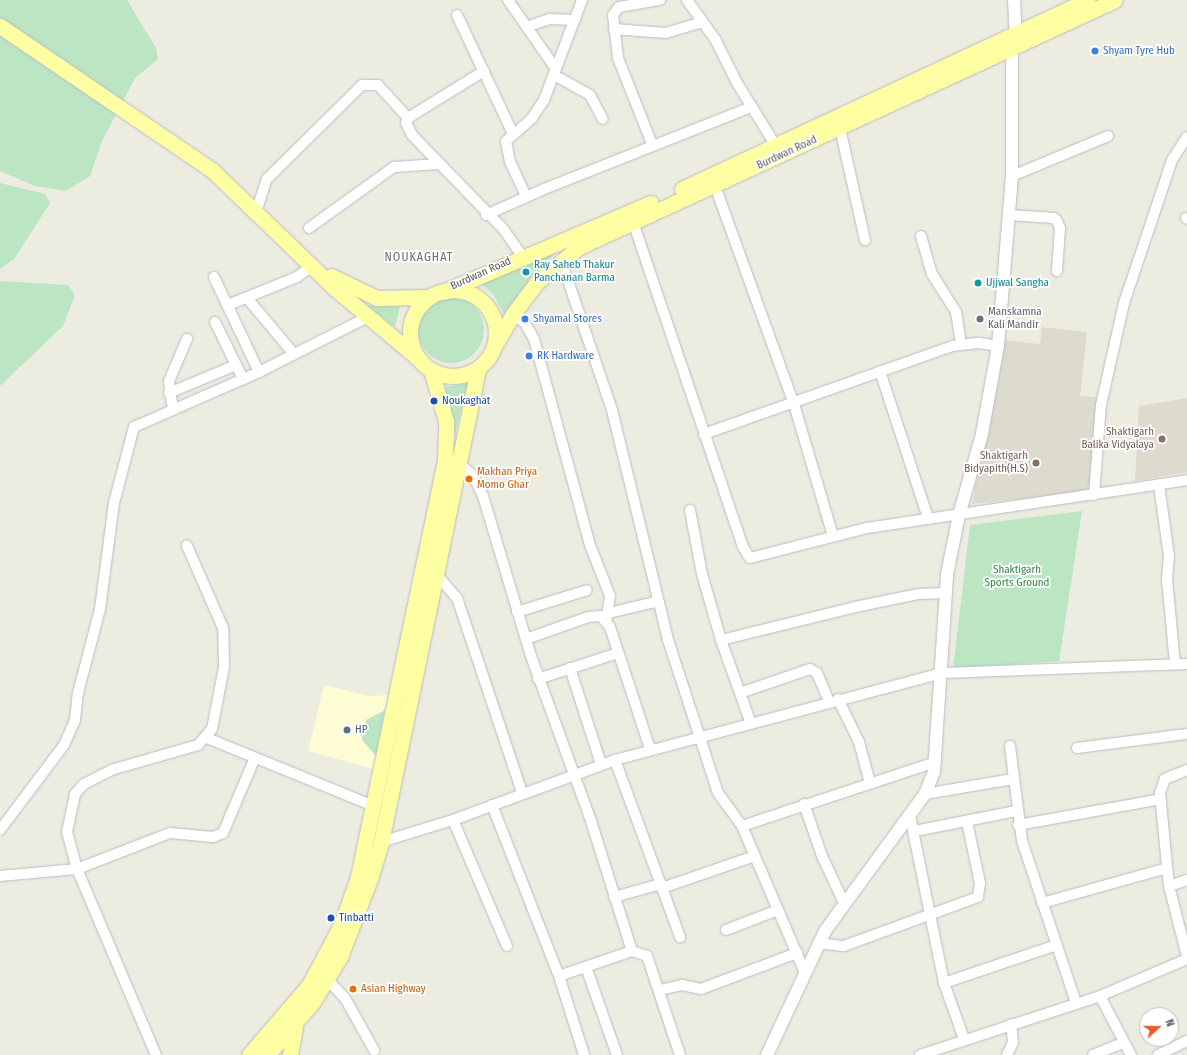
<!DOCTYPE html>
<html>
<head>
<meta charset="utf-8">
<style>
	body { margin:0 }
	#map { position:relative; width:1187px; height:1055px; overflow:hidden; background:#ecece0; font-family:"Fira Sans Condensed",sans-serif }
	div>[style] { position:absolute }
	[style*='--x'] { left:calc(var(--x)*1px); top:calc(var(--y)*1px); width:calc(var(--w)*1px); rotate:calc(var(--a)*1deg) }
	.commercial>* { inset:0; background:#fefcd3 }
	.education>* { inset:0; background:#dcdbce }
	.green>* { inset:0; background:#bbe5c3 }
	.round { border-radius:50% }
	.roads { filter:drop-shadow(0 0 1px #bbbcc2) drop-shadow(0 0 1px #bbbcc2) }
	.minor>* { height:10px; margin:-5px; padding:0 5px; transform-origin:5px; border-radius:5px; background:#fff }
	.tertiary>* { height:12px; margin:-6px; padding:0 6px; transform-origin:6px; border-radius:6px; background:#fff }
	.primary>* { height:15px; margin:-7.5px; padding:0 7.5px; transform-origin:7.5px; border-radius:7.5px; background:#fdffa2 }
	.primary>.ring { margin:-7.5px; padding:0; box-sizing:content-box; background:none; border:15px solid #fdffa2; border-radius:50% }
	.dots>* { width:11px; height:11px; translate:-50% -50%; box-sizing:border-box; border:2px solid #fff; border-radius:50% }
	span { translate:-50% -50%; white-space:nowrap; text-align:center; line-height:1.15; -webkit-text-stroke:3.5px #fff; paint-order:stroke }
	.shop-label { font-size:11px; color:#366cbe }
	.left { translate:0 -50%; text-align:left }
	.street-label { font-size:11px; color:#595b61 }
	.culture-label { font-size:11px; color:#0d838f }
	.worship-label { font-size:11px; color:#5b616d }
	.transit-label { font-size:11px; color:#164399 }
	.education-label { font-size:11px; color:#785e54 }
	.right { translate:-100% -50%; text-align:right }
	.food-label { font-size:11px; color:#c56008 }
	.park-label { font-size:11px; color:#338646 }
	.service-label { font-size:11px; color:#4e5e75 }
	.neighbourhood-label { font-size:12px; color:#6a6d73; letter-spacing:1px }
	.north { position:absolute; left:1139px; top:1007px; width:40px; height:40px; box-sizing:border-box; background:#fff; border:1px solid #bdbdc0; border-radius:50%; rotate:69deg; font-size:11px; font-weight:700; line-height:16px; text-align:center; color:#595b61 }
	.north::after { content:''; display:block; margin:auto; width:14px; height:18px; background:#eb5a27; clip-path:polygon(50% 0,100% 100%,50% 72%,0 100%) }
</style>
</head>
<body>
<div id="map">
	<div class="commercial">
		<div style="clip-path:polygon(324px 685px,369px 696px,388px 695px,373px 769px,308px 751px)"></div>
	</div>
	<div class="education">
		<div style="clip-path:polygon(1042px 327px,1087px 332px,1080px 396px,1098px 397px,1090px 492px,972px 504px,992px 388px,998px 387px,1004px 340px,1040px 344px)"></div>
		<div style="clip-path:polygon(1187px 398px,1187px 472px,1135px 481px,1139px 406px)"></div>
	</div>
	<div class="green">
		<div style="clip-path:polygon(0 0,127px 0,156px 48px,158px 59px,135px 78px,102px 141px,90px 176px,66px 191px,35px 186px,0 171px)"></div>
		<div style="clip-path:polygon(0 183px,45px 194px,50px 203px,14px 259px,0 269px)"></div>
		<div style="clip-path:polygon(561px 248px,535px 272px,504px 314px,493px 294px,477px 281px)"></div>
		<div style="clip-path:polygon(0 281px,68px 285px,75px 296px,63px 326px,0 386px)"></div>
		<div class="round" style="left:418px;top:297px;width:66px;height:66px"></div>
		<div style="clip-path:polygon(366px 305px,400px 307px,395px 327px)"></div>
		<div style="clip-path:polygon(468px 383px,462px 405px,455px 435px,445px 387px)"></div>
		<div style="clip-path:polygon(1082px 511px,1059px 661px,953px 669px,970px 525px)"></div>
		<div style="clip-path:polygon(385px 710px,376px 756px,362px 740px,366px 720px)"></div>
	</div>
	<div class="roads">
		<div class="minor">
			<div style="--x:508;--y:0;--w:84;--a:55.2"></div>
			<div style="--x:687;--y:0;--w:48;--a:54.3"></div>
			<div style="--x:715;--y:39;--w:49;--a:63.4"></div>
			<div style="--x:737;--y:83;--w:74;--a:58.2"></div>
			<div style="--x:457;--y:15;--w:129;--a:64.8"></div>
			<div style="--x:529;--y:26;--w:21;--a:-19"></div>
			<div style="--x:549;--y:19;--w:26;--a:2"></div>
			<div style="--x:614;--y:29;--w:52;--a:4.4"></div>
			<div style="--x:666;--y:33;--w:37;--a:-17"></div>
			<div style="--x:484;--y:71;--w:89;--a:148.3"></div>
			<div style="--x:408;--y:118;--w:5;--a:112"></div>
			<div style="--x:406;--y:123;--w:13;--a:63"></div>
			<div style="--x:412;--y:135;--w:132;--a:45.9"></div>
			<div style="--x:504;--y:230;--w:32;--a:55"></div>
			<div style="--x:554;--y:75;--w:41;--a:29.1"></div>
			<div style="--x:590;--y:95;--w:27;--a:62"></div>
			<div style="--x:840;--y:128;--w:115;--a:77.4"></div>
			<div style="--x:652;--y:144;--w:92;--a:-111.6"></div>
			<div style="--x:618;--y:58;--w:43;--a:-96.6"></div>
			<div style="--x:613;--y:15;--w:10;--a:-53"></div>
			<div style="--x:619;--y:7;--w:42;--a:-9.7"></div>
			<div style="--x:1012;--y:176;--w:104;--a:-22.6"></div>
			<div style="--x:715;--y:186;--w:229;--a:70.1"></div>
			<div style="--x:793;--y:401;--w:141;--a:73.5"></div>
			<div style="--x:526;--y:196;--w:38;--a:-115"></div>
			<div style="--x:510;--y:162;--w:21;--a:-101"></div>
			<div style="--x:506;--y:141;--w:35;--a:-41"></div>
			<div style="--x:532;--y:118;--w:22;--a:-56"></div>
			<div style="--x:544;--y:100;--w:107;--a:-69.2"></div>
			<div style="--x:256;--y:212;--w:35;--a:-72"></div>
			<div style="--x:267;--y:179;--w:134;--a:-44.7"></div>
			<div style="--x:362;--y:85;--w:16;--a:0"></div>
			<div style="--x:378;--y:85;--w:45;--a:47.7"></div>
			<div style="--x:486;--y:215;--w:64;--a:-24.1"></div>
			<div style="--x:544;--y:189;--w:223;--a:-21.6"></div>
			<div style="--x:1009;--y:215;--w:45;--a:3.8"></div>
			<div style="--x:1054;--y:218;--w:4;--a:45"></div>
			<div style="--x:1057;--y:221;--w:8;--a:67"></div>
			<div style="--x:1060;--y:228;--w:43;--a:94"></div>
			<div style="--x:1186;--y:218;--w:1;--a:45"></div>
			<div style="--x:633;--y:222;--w:343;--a:71.3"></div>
			<div style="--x:743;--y:547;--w:13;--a:58"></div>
			<div style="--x:750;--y:558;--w:121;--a:-14.4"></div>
			<div style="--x:867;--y:528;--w:324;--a:-8.5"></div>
			<div style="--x:309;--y:228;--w:105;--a:-35.7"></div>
			<div style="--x:394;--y:167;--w:45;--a:-3.8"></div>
			<div style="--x:921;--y:236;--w:40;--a:74"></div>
			<div style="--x:932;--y:274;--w:45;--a:57.7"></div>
			<div style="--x:956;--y:312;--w:32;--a:81"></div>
			<div style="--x:561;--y:260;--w:158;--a:71.2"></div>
			<div style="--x:612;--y:410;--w:237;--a:76.3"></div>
			<div style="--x:668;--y:640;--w:161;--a:71.9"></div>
			<div style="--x:718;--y:793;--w:41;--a:54"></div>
			<div style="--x:742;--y:826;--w:160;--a:66.8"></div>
			<div style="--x:214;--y:277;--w:105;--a:64.7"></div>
			<div style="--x:247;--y:298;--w:73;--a:50"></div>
			<div style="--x:228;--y:305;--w:74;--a:-22.1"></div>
			<div style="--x:297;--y:277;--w:20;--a:-37"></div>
			<div style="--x:513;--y:314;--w:15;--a:37"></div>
			<div style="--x:525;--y:323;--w:18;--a:61"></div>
			<div style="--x:534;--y:339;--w:213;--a:74.8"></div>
			<div style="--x:590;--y:545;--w:55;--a:68.6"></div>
			<div style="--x:610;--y:596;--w:25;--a:99"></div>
			<div style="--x:215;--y:322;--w:64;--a:63.8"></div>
			<div style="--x:880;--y:371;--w:155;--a:71.9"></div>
			<div style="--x:169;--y:393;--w:73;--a:-22.7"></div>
			<div style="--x:173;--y:410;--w:29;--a:-98"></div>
			<div style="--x:169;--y:381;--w:46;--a:-66.8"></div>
			<div style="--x:704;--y:434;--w:264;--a:-19.5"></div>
			<div style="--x:953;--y:346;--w:26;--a:-7"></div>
			<div style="--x:979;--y:343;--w:19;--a:9"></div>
			<div style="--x:457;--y:462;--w:21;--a:39"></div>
			<div style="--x:473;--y:475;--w:23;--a:65"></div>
			<div style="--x:483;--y:496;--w:167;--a:73.3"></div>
			<div style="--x:531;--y:656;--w:176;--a:70"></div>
			<div style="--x:591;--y:821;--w:136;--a:72.5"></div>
			<div style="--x:1159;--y:485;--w:72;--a:82"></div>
			<div style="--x:1169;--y:556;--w:23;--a:95"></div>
			<div style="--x:1167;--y:579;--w:85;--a:84.6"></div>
			<div style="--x:1094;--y:495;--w:90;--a:-85.6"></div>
			<div style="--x:1101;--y:405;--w:105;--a:-77.3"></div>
			<div style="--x:1124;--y:303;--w:151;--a:-71.4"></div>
			<div style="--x:1172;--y:160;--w:27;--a:-57"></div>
			<div style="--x:690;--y:510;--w:65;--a:79.4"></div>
			<div style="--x:702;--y:574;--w:69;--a:73.9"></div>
			<div style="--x:721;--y:640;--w:89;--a:70.3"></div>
			<div style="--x:436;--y:574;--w:32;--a:49"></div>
			<div style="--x:457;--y:598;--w:205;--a:71.5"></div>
			<div style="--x:517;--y:612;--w:73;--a:-17.4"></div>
			<div style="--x:609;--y:613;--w:51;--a:-13.5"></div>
			<div style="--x:526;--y:639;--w:66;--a:-19.5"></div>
			<div style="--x:588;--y:617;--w:13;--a:-4"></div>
			<div style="--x:601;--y:616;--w:14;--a:51"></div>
			<div style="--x:610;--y:627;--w:128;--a:71.8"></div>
			<div style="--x:721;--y:640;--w:138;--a:-13.8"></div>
			<div style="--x:855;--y:607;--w:64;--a:-11.7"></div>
			<div style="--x:918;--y:594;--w:29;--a:-2"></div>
			<div style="--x:570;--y:668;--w:101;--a:72.1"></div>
			<div style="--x:538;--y:679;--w:84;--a:-18"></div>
			<div style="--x:740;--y:693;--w:74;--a:-18.9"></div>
			<div style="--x:810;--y:669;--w:8;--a:30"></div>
			<div style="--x:817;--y:673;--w:30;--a:67"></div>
			<div style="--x:838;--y:699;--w:48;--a:64"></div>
			<div style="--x:859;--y:742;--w:42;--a:75"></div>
			<div style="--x:207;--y:738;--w:180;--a:22.2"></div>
			<div style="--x:1010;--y:746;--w:96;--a:82.8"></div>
			<div style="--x:1022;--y:841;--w:170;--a:71.5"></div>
			<div style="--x:1077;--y:748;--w:111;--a:-7.3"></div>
			<div style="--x:615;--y:760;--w:189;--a:69.8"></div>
			<div style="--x:1187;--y:770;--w:24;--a:158"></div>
			<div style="--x:1165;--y:779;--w:15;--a:110"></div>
			<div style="--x:1160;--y:793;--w:93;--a:84.5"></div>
			<div style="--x:1169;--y:886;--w:72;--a:75.6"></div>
			<div style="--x:925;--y:794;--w:89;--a:-9.7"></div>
			<div style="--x:804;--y:804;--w:55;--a:70.9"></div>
			<div style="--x:822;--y:856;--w:52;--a:64.9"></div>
			<div style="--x:492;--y:805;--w:184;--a:68.6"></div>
			<div style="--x:559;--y:976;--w:83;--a:72.4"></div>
			<div style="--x:910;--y:816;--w:170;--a:78.5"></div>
			<div style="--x:944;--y:983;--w:59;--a:70.3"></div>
			<div style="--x:453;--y:820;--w:137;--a:66.8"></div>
			<div style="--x:1018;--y:825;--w:145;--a:-10.3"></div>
			<div style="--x:742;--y:826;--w:204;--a:-18.3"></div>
			<div style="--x:0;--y:830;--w:106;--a:-53"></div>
			<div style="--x:64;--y:745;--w:27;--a:-66"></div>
			<div style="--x:75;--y:720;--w:27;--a:-84"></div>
			<div style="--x:78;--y:693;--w:87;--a:-75.3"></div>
			<div style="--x:100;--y:609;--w:107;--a:-82.5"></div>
			<div style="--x:114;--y:503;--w:79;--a:-75.3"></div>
			<div style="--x:134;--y:427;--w:137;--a:-23.7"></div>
			<div style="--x:259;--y:372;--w:122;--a:-26.8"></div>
			<div style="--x:915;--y:831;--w:103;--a:-11.2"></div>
			<div style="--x:381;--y:842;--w:75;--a:-17"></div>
			<div style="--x:453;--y:820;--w:173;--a:-20.3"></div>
			<div style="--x:615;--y:760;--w:338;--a:-14.9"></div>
			<div style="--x:942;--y:673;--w:245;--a:-2.1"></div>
			<div style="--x:0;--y:876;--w:77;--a:-5.2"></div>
			<div style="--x:77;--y:869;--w:100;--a:-21.2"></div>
			<div style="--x:170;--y:833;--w:43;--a:5.3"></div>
			<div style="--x:213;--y:837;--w:11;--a:-22"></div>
			<div style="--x:223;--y:833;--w:79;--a:-67"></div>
			<div style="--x:1169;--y:886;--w:19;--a:-18"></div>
			<div style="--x:662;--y:888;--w:98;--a:-19"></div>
			<div style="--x:614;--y:897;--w:49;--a:-15.5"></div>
			<div style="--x:1042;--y:903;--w:130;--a:-15.6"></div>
			<div style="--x:726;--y:930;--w:56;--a:-21"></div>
			<div style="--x:818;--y:943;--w:26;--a:7"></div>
			<div style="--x:844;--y:946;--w:143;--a:-20.1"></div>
			<div style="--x:978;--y:897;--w:14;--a:-82"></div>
			<div style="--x:980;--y:883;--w:62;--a:-102"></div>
			<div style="--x:586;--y:967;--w:93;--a:70.6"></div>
			<div style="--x:559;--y:976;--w:77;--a:-18.9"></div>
			<div style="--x:632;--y:951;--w:16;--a:18"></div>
			<div style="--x:647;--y:956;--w:104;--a:71.6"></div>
			<div style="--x:327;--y:979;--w:26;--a:47"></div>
			<div style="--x:345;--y:998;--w:60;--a:60.9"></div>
			<div style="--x:944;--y:983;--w:118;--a:-18.7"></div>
			<div style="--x:660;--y:990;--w:23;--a:-13"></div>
			<div style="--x:682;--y:985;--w:19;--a:12"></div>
			<div style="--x:701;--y:989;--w:103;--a:-20.6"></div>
			<div style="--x:1100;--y:996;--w:67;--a:62.3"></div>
			<div style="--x:156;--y:1055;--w:202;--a:-113"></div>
			<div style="--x:77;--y:869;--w:38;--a:-105"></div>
			<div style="--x:67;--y:832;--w:39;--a:-78"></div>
			<div style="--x:75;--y:794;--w:13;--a:-48"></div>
			<div style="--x:84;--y:784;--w:30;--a:-27"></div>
			<div style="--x:111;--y:770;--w:91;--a:-16"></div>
			<div style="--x:198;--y:745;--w:21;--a:-49"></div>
			<div style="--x:212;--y:729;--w:63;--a:-79"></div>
			<div style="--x:224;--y:667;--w:39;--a:-91"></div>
			<div style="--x:223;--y:628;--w:90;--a:-113.7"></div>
			<div style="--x:920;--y:1055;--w:189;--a:-18.1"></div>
			<div style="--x:1100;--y:996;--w:95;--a:-23"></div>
			<div style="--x:1007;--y:1055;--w:14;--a:-65"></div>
			<div style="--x:1013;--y:1042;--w:18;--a:-96"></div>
			<div style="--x:1093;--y:1055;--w:31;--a:-22"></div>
			<div style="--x:1158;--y:1055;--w:32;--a:-26"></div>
		</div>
		<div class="tertiary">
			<div style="--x:1014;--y:0;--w:33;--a:87"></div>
			<div style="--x:767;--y:1055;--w:137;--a:-64.9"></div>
			<div style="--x:825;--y:931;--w:170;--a:-53.9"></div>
			<div style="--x:925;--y:794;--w:24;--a:-68"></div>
			<div style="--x:934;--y:772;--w:198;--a:-86.2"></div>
			<div style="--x:947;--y:574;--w:60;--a:-78.5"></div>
			<div style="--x:959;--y:515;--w:84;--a:-74.1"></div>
			<div style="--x:982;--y:434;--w:89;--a:-79.7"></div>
			<div style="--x:998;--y:346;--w:171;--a:-85.3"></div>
			<div style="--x:1012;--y:176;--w:129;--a:-90"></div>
		</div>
		<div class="primary">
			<div style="--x:0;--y:26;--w:258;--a:34.2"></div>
			<div style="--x:213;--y:171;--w:167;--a:44"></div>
			<div style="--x:333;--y:287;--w:114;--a:40"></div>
			<div style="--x:682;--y:189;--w:447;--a:-25"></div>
			<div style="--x:331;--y:276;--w:51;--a:25.6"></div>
			<div style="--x:377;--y:298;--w:53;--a:-1.1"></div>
			<div class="ring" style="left:410px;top:290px;width:71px;height:71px"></div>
			<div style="--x:443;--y:292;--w:226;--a:-23.2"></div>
			<div style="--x:494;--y:347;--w:38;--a:-60"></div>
			<div style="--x:513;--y:314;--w:40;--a:-53"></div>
			<div style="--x:537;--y:282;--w:55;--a:-39.8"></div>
			<div style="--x:579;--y:247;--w:590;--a:-24.74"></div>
			<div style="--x:249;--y:1055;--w:92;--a:-49.4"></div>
			<div style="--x:309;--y:985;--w:68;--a:-61.9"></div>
			<div style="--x:341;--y:925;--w:51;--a:-70.5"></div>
			<div style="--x:358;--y:877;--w:427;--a:-78.2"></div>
			<div style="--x:445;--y:459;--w:38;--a:-88"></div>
			<div style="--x:446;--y:421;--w:53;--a:-106.4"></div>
			<div style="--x:267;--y:1055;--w:69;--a:-49.1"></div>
			<div style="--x:312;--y:1003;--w:54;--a:-58.7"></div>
			<div style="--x:340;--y:957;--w:84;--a:-69"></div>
			<div style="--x:370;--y:879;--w:39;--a:-73"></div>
			<div style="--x:381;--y:842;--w:484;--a:-78.4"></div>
			<div style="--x:290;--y:1055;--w:29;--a:-80"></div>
		</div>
	</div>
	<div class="dots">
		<div style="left:1095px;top:51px;background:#3f7fe0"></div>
		<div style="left:526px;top:272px;background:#0f9aa8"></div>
		<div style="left:978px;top:283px;background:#0f9aa8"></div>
		<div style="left:525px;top:319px;background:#3f7fe0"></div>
		<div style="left:980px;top:319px;background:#6b7280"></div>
		<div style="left:529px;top:356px;background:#3f7fe0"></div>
		<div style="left:434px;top:401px;background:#1a4fb4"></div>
		<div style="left:1162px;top:439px;background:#8d6e63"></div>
		<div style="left:1036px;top:463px;background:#8d6e63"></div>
		<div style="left:469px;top:479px;background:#e8710a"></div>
		<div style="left:347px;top:730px;background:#5c6f8a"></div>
		<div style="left:331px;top:918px;background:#1a4fb4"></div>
		<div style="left:353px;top:989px;background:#e8710a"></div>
	</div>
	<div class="shop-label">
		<span class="left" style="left:1103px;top:51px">Shyam Tyre Hub</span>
		<span class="left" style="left:533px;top:319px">Shyamal Stores</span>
		<span class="left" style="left:537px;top:356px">RK Hardware</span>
	</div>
	<div class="street-label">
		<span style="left:787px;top:153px;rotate:-25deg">Burdwan Road</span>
		<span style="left:481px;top:274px;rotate:-24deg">Burdwan Road</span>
	</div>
	<div class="culture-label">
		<span class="left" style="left:534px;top:272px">Ray Saheb Thakur<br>Panchanan Barma</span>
		<span class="left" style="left:986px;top:283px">Ujjwal Sangha</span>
	</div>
	<div class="worship-label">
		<span class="left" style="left:988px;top:319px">Manskamna<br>Kali Mandir</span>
	</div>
	<div class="transit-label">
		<span class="left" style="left:442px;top:401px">Noukaghat</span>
		<span class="left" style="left:339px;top:918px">Tinbatti</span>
	</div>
	<div class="education-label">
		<span class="right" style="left:1154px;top:439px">Shaktigarh<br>Balika Vidyalaya</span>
		<span class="right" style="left:1028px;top:463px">Shaktigarh<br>Bidyapith(H.S)</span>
	</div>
	<div class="food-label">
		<span class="left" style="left:477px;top:479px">Makhan Priya<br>Momo Ghar</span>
		<span class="left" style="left:361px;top:989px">Asian Highway</span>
	</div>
	<div class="park-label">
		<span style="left:1017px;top:577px">Shaktigarh<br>Sports Ground</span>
	</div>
	<div class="service-label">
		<span class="left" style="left:355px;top:730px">HP</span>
	</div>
	<div class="neighbourhood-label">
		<span style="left:419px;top:258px">NOUKAGHAT</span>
	</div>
	<div class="north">N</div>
</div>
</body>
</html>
